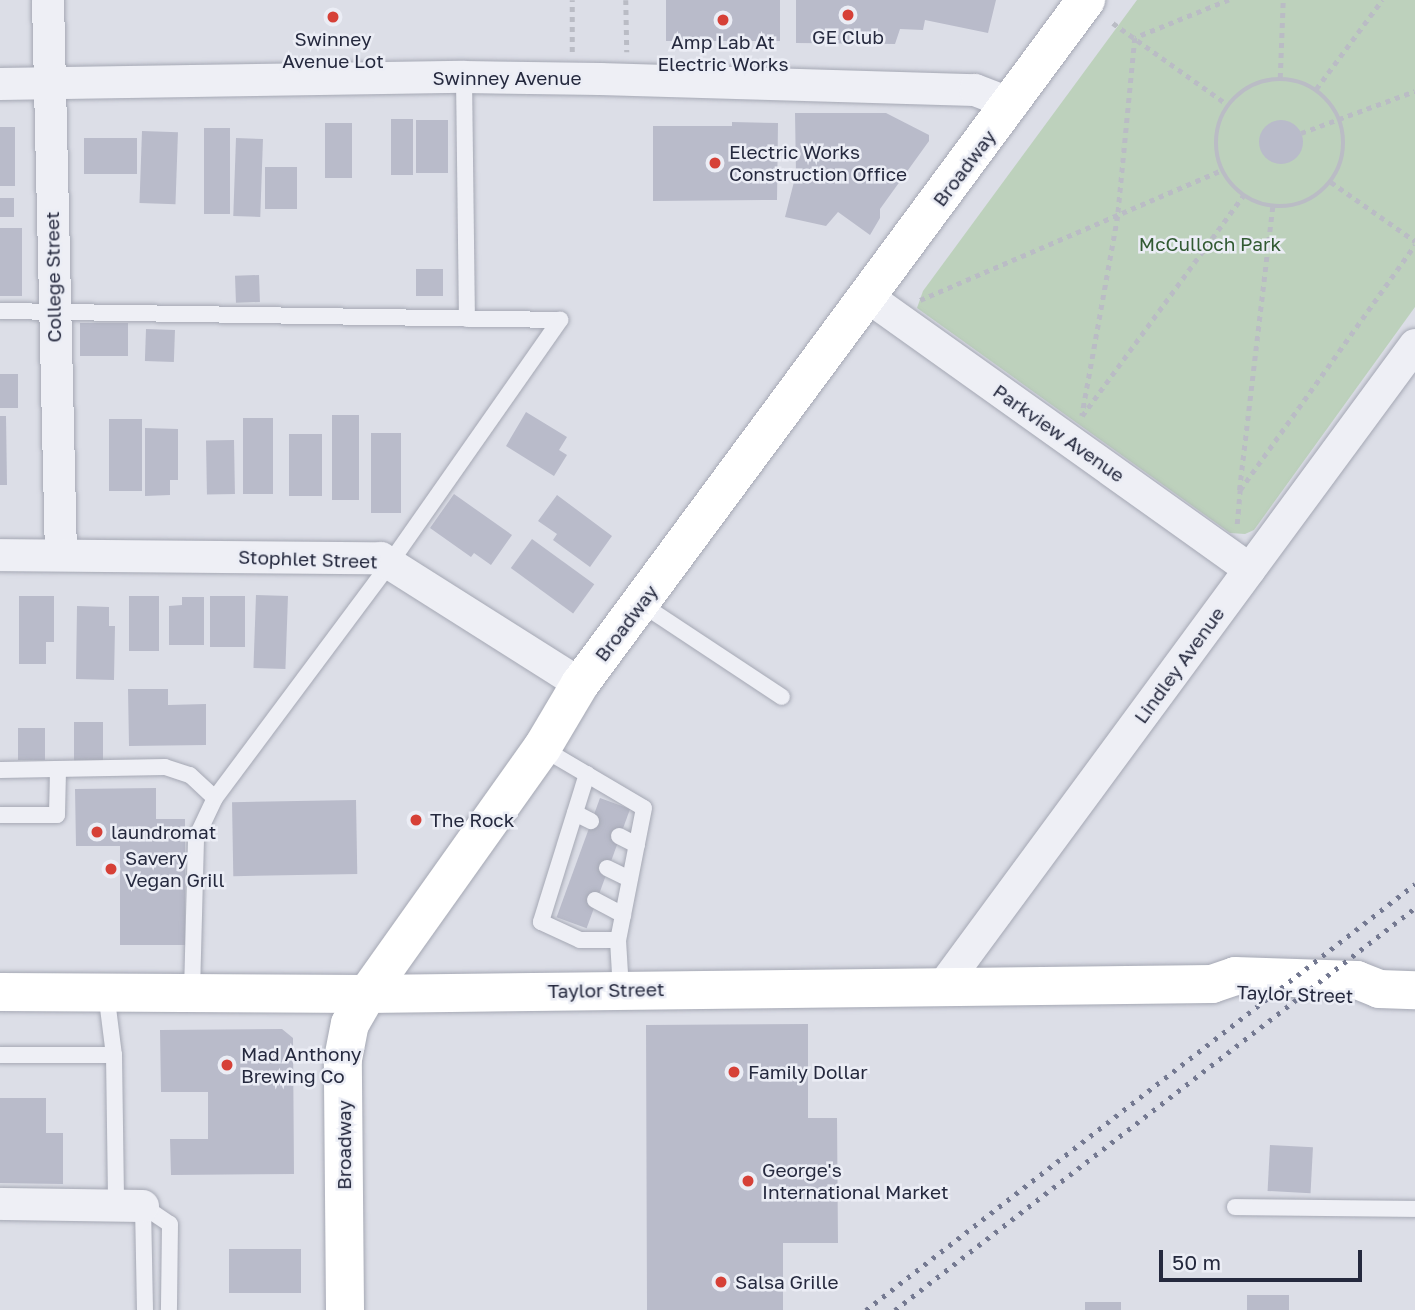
<!DOCTYPE html>
<html>
<head>
<meta charset="utf-8">
<style>
	body { margin:0 }
	#map { position:relative; width:1415px; height:1310px; overflow:hidden; background:#dcdee7; font-family:"Golos Text",sans-serif }
	div>[style] { position:absolute }
	[style*='--x'] { left:calc(var(--x)*1px); top:calc(var(--y)*1px); width:calc(var(--w)*1px); rotate:calc(var(--a)*1deg) }
	.green>* { inset:0; background:#bdd1bc }
	.building>* { inset:0; background:#b9bbca; transform-origin:0 0 }
	.round { border-radius:50% }
	.path>* { height:4.5px; margin-top:-2.25px; transform-origin:0; background:repeating-linear-gradient(90deg,#babcc5 0 5px,transparent 0 10px) }
	.path>.ring { margin:-2.25px; padding:0; box-sizing:content-box; background:none; border:4.5px solid #babcc5; border-radius:50% }
	.roads { filter:drop-shadow(0 0 2px #a5a8b4) drop-shadow(0 0 2px #a5a8b4) }
	.lane>* { height:16px; margin:-8px; padding:0 8px; transform-origin:8px; border-radius:8px; background:#eeeff5 }
	.street>* { height:32px; margin:-16px; padding:0 16px; transform-origin:16px; border-radius:16px; background:#eeeff5 }
	.secondary>* { height:38px; margin:-19px; padding:0 19px; transform-origin:19px; border-radius:19px; background:#fff }
	.rail>* { height:5px; margin-top:-2.5px; transform-origin:0; background:repeating-linear-gradient(90deg,#747991 0 3.5px,transparent 0 10.5px) }
	.dots>* { width:19px; height:19px; translate:-50% -50%; box-sizing:border-box; border:4px solid #ebedf5; border-radius:50% }
	span { translate:-50% -50%; white-space:nowrap; text-align:center; line-height:1.15; -webkit-text-stroke:5px #ebedf5; paint-order:stroke }
	.poi-label { font-size:19px; color:#25293e }
	.left { translate:0 -50%; text-align:left }
	.street-label { font-size:19px; color:#25293e }
	.park-label { font-size:19px; color:#315a32 }
	.scale { position:absolute; left:1159px; top:1250px; width:203px; height:32px; box-sizing:border-box; border:4px solid #25293e; border-top:0; padding-left:9px; font-size:21px; line-height:24px; white-space:nowrap; color:#25293e; -webkit-text-stroke:5px #ebedf5; paint-order:stroke }
</style>
</head>
<body>
<div id="map">
	<div class="green">
		<div style="clip-path:polygon(1137px 0,1415px 0,1415px 307px,1254px 530px,1245px 534px,1230px 533px,917px 308px,923px 291px)"></div>
	</div>
	<div class="building">
		<div style="left:666px;top:0;width:114px;height:41px"></div>
		<div style="clip-path:polygon(796px 0,996px 0,988px 33px,925px 20px,923px 30px,900px 29px,895px 44px,796px 43px)"></div>
		<div style="clip-path:polygon(795px 113px,886px 113px,929px 135px,929px 141px,880px 209px,880px 218px,870px 235px,838px 212px,826px 226px,785px 217px,796px 174px)"></div>
		<div style="left:391px;top:119px;width:22px;height:56px"></div>
		<div class="round" style="left:1259px;top:120px;width:44px;height:44px"></div>
		<div style="left:416px;top:120px;width:32px;height:53px"></div>
		<div style="clip-path:polygon(732px 122px,778px 123px,777px 200px,653px 201px,653px 126px,732px 126px)"></div>
		<div style="left:325px;top:123px;width:27px;height:55px"></div>
		<div style="left:0;top:127px;width:15px;height:59px"></div>
		<div style="left:204px;top:128px;width:26px;height:86px"></div>
		<div style="left:142px;top:131px;width:36px;height:72px;rotate:2deg"></div>
		<div style="left:84px;top:138px;width:53px;height:36px"></div>
		<div style="left:236px;top:138px;width:27px;height:78px;rotate:2deg"></div>
		<div style="left:265px;top:167px;width:32px;height:42px"></div>
		<div style="left:0;top:198px;width:14px;height:19px"></div>
		<div style="left:0;top:228px;width:22px;height:68px"></div>
		<div style="left:416px;top:269px;width:27px;height:27px"></div>
		<div style="left:259px;top:275px;width:27px;height:24px;rotate:88deg"></div>
		<div style="left:80px;top:323px;width:48px;height:33px"></div>
		<div style="left:146px;top:329px;width:29px;height:32px;rotate:2deg"></div>
		<div style="left:0;top:374px;width:18px;height:34px"></div>
		<div style="clip-path:polygon(526px 412px,567px 437px,559px 450px,567px 455px,554px 476px,506px 446px)"></div>
		<div style="left:332px;top:415px;width:27px;height:85px"></div>
		<div style="clip-path:polygon(0 416px,6px 416px,7px 485px,0 485px)"></div>
		<div style="left:243px;top:418px;width:30px;height:76px"></div>
		<div style="left:109px;top:419px;width:33px;height:72px"></div>
		<div style="clip-path:polygon(145px 428px,178px 429px,178px 480px,170px 480px,170px 495px,145px 496px)"></div>
		<div style="left:371px;top:433px;width:30px;height:80px"></div>
		<div style="left:289px;top:434px;width:33px;height:62px"></div>
		<div style="left:234px;top:440px;width:54px;height:28px;rotate:89deg"></div>
		<div style="clip-path:polygon(454px 494px,512px 535px,491px 565px,474px 553px,471px 557px,430px 528px)"></div>
		<div style="clip-path:polygon(557px 495px,612px 536px,590px 567px,553px 540px,557px 534px,538px 521px)"></div>
		<div style="left:532px;top:539px;width:77px;height:36px;rotate:36deg"></div>
		<div style="left:256px;top:595px;width:32px;height:73px;rotate:2deg"></div>
		<div style="clip-path:polygon(19px 596px,54px 596px,54px 642px,46px 642px,46px 664px,19px 664px)"></div>
		<div style="left:129px;top:596px;width:30px;height:55px"></div>
		<div style="left:210px;top:596px;width:35px;height:51px"></div>
		<div style="clip-path:polygon(182px 597px,204px 597px,204px 645px,169px 645px,169px 606px,182px 605px)"></div>
		<div style="clip-path:polygon(77px 606px,109px 607px,109px 626px,115px 626px,114px 680px,76px 679px)"></div>
		<div style="clip-path:polygon(128px 689px,168px 689px,168px 705px,206px 704px,206px 745px,129px 746px)"></div>
		<div style="left:74px;top:722px;width:29px;height:41px"></div>
		<div style="left:18px;top:728px;width:27px;height:32px"></div>
		<div style="clip-path:polygon(156px 788px,156px 819px,185px 819px,185px 945px,120px 945px,120px 846px,76px 846px,75px 789px)"></div>
		<div style="left:600px;top:798px;width:32px;height:127px;rotate:20deg"></div>
		<div style="left:356px;top:800px;width:74px;height:124px;rotate:89deg"></div>
		<div style="clip-path:polygon(808px 1024px,808px 1118px,837px 1118px,838px 1243px,783px 1243px,783px 1310px,647px 1310px,646px 1025px)"></div>
		<div style="clip-path:polygon(282px 1029px,293px 1038px,294px 1174px,171px 1175px,170px 1139px,208px 1139px,208px 1092px,161px 1092px,160px 1030px)"></div>
		<div style="clip-path:polygon(0 1098px,46px 1098px,46px 1133px,63px 1133px,63px 1184px,0 1183px)"></div>
		<div style="left:1270px;top:1145px;width:43px;height:46px;rotate:3deg"></div>
		<div style="left:229px;top:1249px;width:72px;height:44px"></div>
		<div style="left:1247px;top:1295px;width:42px;height:15px"></div>
		<div style="left:1085px;top:1302px;width:36px;height:8px"></div>
	</div>
	<div class="path">
		<div style="--x:626;--y:0;--w:52;--a:88.9"></div>
		<div style="--x:1229;--y:0;--w:101;--a:158"></div>
		<div style="--x:1135;--y:38;--w:179;--a:95.5"></div>
		<div style="--x:1118;--y:216;--w:203;--a:100.2"></div>
		<div style="--x:1082;--y:416;--w:273;--a:-53.8"></div>
		<div style="--x:1113;--y:23;--w:141;--a:35.5"></div>
		<div style="--x:572;--y:52;--w:52;--a:-90"></div>
		<div style="--x:1280;--y:78;--w:78;--a:-87.8"></div>
		<div class="ring" style="left:1216px;top:79px;width:123.5px;height:123.5px"></div>
		<div style="--x:1316;--y:89;--w:111;--a:-53.4"></div>
		<div style="--x:1301;--y:133;--w:121;--a:-20.2"></div>
		<div style="--x:1331;--y:182;--w:103;--a:35.1"></div>
		<div style="--x:1273;--y:207;--w:285;--a:96.7"></div>
		<div style="--x:1240;--y:490;--w:301;--a:-54.5"></div>
		<div style="--x:920;--y:300;--w:329;--a:-23.3"></div>
		<div style="--x:1237;--y:524;--w:34;--a:-85"></div>
	</div>
	<div class="roads">
		<div class="lane">
			<div style="--x:464;--y:77;--w:242;--a:89.3"></div>
			<div style="--x:0;--y:311;--w:560;--a:0.92"></div>
			<div style="--x:640;--y:603;--w:170;--a:33.5"></div>
			<div style="--x:542;--y:748;--w:118;--a:30.5"></div>
			<div style="--x:644;--y:808;--w:135;--a:101.1"></div>
			<div style="--x:618;--y:940;--w:50;--a:86.6"></div>
			<div style="--x:0;--y:770;--w:165;--a:-1"></div>
			<div style="--x:165;--y:767;--w:26;--a:18"></div>
			<div style="--x:190;--y:775;--w:34;--a:43"></div>
			<div style="--x:587;--y:774;--w:155;--a:107.3"></div>
			<div style="--x:541;--y:922;--w:43;--a:24.8"></div>
			<div style="--x:580;--y:940;--w:38;--a:0"></div>
			<div style="--x:575;--y:813;--w:18;--a:27"></div>
			<div style="--x:0;--y:815;--w:57;--a:0"></div>
			<div style="--x:57;--y:815;--w:45;--a:-88.7"></div>
			<div style="--x:619;--y:836;--w:20;--a:27"></div>
			<div style="--x:607;--y:868;--w:25;--a:26"></div>
			<div style="--x:595;--y:900;--w:32;--a:28"></div>
			<div style="--x:106;--y:992;--w:64;--a:82.8"></div>
			<div style="--x:114;--y:1055;--w:151;--a:89.2"></div>
			<div style="--x:192;--y:992;--w:154;--a:-88.5"></div>
			<div style="--x:196;--y:838;--w:44;--a:-64.6"></div>
			<div style="--x:215;--y:798;--w:293;--a:-53.3"></div>
			<div style="--x:390;--y:563;--w:297;--a:-55"></div>
			<div style="--x:0;--y:1055;--w:114;--a:0"></div>
			<div style="--x:143;--y:1206;--w:32;--a:34"></div>
			<div style="--x:170;--y:1224;--w:86;--a:90.7"></div>
			<div style="--x:143;--y:1206;--w:104;--a:88.9"></div>
			<div style="--x:1235;--y:1207;--w:180;--a:0.6"></div>
		</div>
		<div class="street">
			<div style="--x:48;--y:0;--w:555;--a:88.66"></div>
			<div style="--x:0;--y:84;--w:464;--a:-0.9"></div>
			<div style="--x:464;--y:77;--w:136;--a:0.8"></div>
			<div style="--x:600;--y:79;--w:375;--a:1.7"></div>
			<div style="--x:975;--y:90;--w:40;--a:21"></div>
			<div style="--x:868;--y:297;--w:469;--a:35.5"></div>
			<div style="--x:0;--y:555;--w:381;--a:0.5"></div>
			<div style="--x:381;--y:558;--w:236;--a:32.3"></div>
			<div style="--x:943;--y:986;--w:796;--a:-53.63"></div>
			<div style="--x:0;--y:1204;--w:143;--a:0.8"></div>
		</div>
		<div class="secondary">
			<div style="--x:0;--y:992;--w:367;--a:0.3"></div>
			<div style="--x:367;--y:994;--w:845;--a:-0.68"></div>
			<div style="--x:1212;--y:984;--w:24;--a:-19"></div>
			<div style="--x:1235;--y:976;--w:122;--a:1.9"></div>
			<div style="--x:1357;--y:980;--w:24;--a:22"></div>
			<div style="--x:1379;--y:989;--w:36;--a:2"></div>
			<div style="--x:345;--y:1310;--w:251;--a:-90.5"></div>
			<div style="--x:343;--y:1059;--w:36;--a:-79"></div>
			<div style="--x:350;--y:1024;--w:34;--a:-60"></div>
			<div style="--x:367;--y:994;--w:302;--a:-54.6"></div>
			<div style="--x:542;--y:748;--w:74;--a:-59.3"></div>
			<div style="--x:580;--y:684;--w:851;--a:-53.51"></div>
		</div>
	</div>
	<div class="rail">
		<div style="--x:866;--y:1310;--w:695;--a:-37.81"></div>
		<div style="--x:895;--y:1310;--w:657;--a:-37.71"></div>
	</div>
	<div class="dots">
		<div style="left:848px;top:15px;background:#d64037"></div>
		<div style="left:333px;top:17px;background:#d64037"></div>
		<div style="left:723px;top:20px;background:#d64037"></div>
		<div style="left:715px;top:163px;background:#d64037"></div>
		<div style="left:416px;top:820px;background:#d64037"></div>
		<div style="left:97px;top:832px;background:#d64037"></div>
		<div style="left:111px;top:869px;background:#d64037"></div>
		<div style="left:227px;top:1065px;background:#d64037"></div>
		<div style="left:734px;top:1072px;background:#d64037"></div>
		<div style="left:748px;top:1181px;background:#d64037"></div>
		<div style="left:721px;top:1282px;background:#d64037"></div>
	</div>
	<div class="poi-label">
		<span style="left:848px;top:37px">GE Club</span>
		<span style="left:333px;top:50px">Swinney<br>Avenue Lot</span>
		<span style="left:723px;top:53px">Amp Lab At<br>Electric Works</span>
		<span class="left" style="left:729px;top:163px">Electric Works<br>Construction Office</span>
		<span class="left" style="left:430px;top:820px">The Rock</span>
		<span class="left" style="left:111px;top:832px">laundromat</span>
		<span class="left" style="left:125px;top:869px">Savery<br>Vegan Grill</span>
		<span class="left" style="left:241px;top:1065px">Mad Anthony<br>Brewing Co</span>
		<span class="left" style="left:748px;top:1072px">Family Dollar</span>
		<span class="left" style="left:762px;top:1181px">George's<br>International Market</span>
		<span class="left" style="left:735px;top:1282px">Salsa Grille</span>
	</div>
	<div class="street-label">
		<span style="left:507px;top:78px">Swinney Avenue</span>
		<span style="left:964px;top:168px;rotate:-53deg">Broadway</span>
		<span style="left:53px;top:277px;rotate:-91deg">College Street</span>
		<span style="left:1059px;top:433px;rotate:35deg">Parkview Avenue</span>
		<span style="left:308px;top:559px;rotate:2deg">Stophlet Street</span>
		<span style="left:626px;top:623px;rotate:-53deg">Broadway</span>
		<span style="left:1179px;top:665px;rotate:-54deg">Lindley Avenue</span>
		<span style="left:606px;top:990px;rotate:-1deg">Taylor Street</span>
		<span style="left:1295px;top:994px;rotate:2deg">Taylor Street</span>
		<span style="left:344px;top:1145px;rotate:-90deg">Broadway</span>
	</div>
	<div class="park-label">
		<span style="left:1210px;top:244px">McCulloch Park</span>
	</div>
	<div class="scale">50 m</div>
</div>
</body>
</html>
